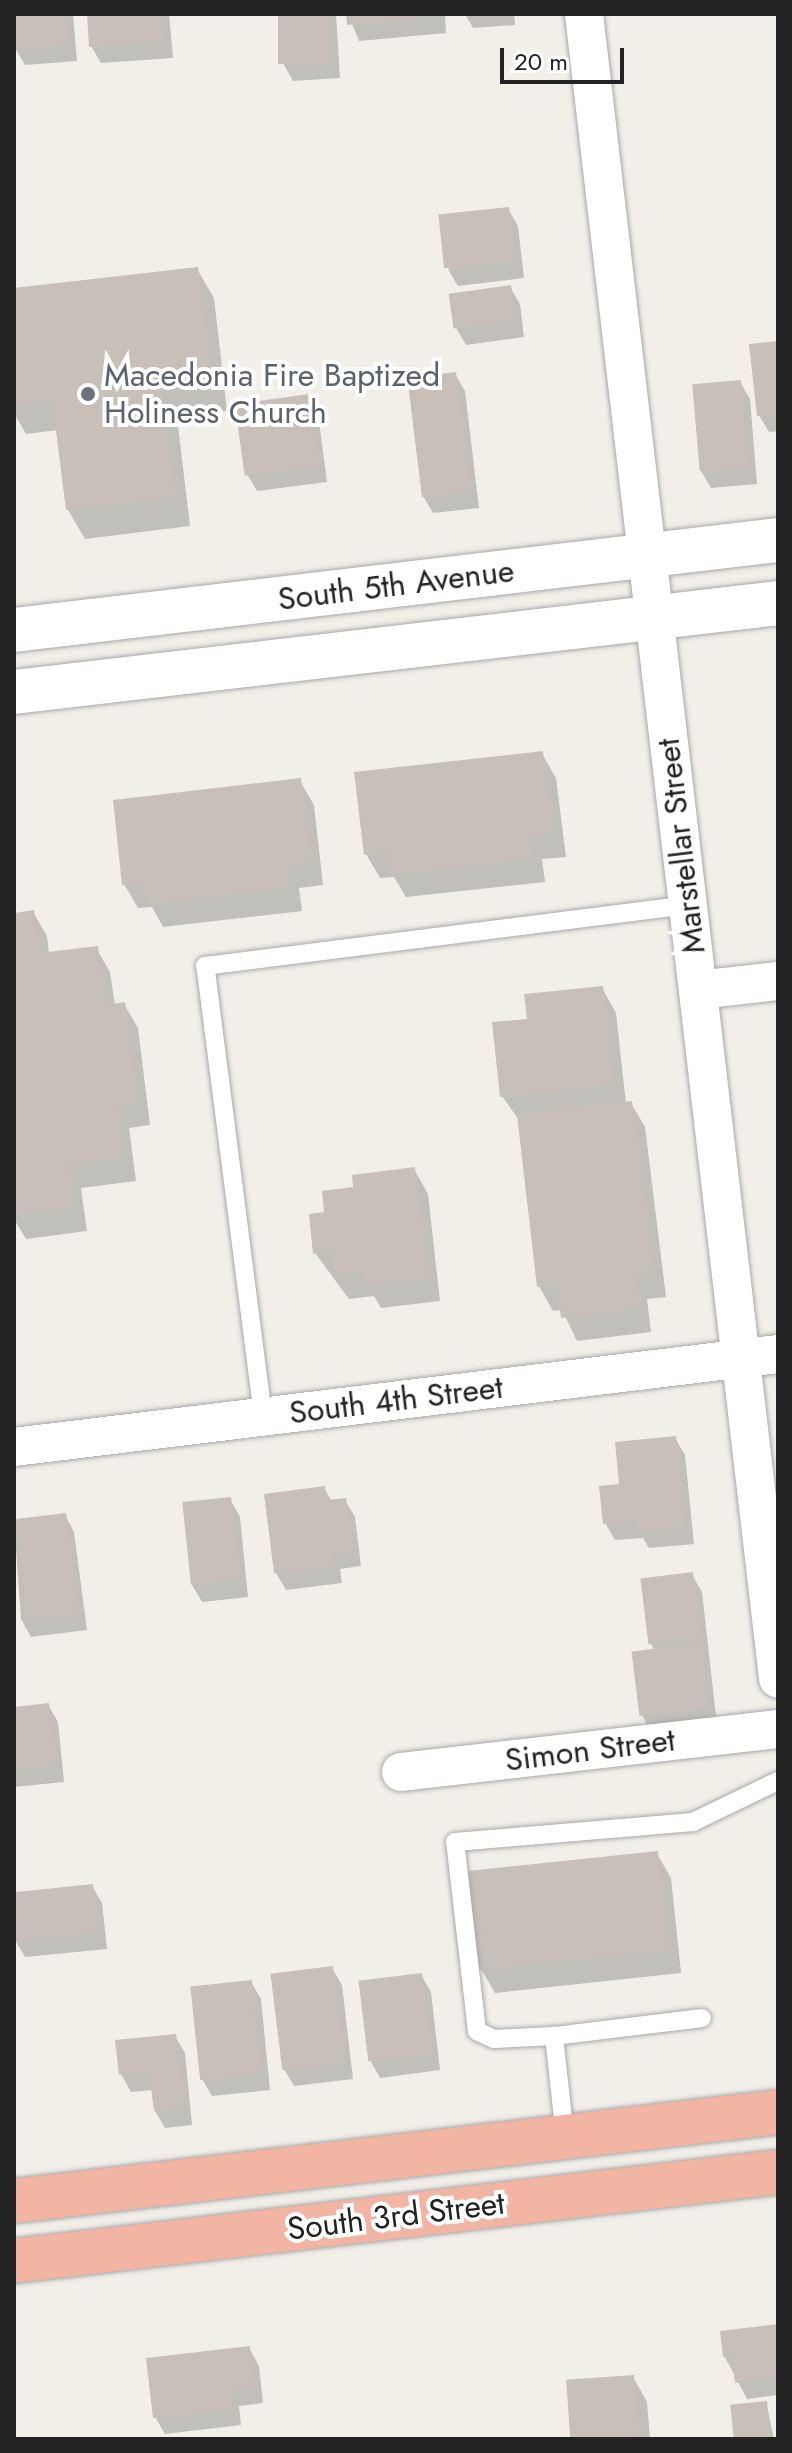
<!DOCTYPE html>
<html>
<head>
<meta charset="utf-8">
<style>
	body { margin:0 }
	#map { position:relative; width:792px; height:2453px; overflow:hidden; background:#f2efe9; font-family:Jost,sans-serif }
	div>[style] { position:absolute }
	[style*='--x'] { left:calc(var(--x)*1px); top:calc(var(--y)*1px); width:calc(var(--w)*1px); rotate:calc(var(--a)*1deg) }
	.shadow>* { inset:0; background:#0003 }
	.building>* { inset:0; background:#c7bfb8; transform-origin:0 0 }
	.roads { filter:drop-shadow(0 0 2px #a9a9a9) drop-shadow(0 0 2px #a9a9a9) }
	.service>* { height:18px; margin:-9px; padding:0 9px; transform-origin:9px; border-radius:9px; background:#fff }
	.minor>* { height:38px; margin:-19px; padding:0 19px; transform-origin:19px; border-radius:19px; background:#fff }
	.tertiary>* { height:44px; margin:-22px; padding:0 22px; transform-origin:22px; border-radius:22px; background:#fff }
	.trunk>* { height:44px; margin:-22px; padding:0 22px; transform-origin:22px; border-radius:22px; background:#f2b4a3 }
	.dots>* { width:22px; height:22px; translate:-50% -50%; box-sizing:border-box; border:4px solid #fff; border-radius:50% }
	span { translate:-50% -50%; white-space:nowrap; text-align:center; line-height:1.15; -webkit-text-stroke:8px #fff; paint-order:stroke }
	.worship-label { font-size:32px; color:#5b616d }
	.left { translate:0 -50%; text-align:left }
	.street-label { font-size:32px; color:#222 }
	.frame { position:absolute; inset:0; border:16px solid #222; pointer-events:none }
	.scale { position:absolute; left:500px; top:48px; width:124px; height:36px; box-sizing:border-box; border:4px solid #222; border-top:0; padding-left:10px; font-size:24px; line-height:28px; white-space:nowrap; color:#222; -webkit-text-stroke:6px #fff; paint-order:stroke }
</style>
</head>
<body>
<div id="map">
	<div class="shadow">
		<div style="clip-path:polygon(14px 14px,73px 14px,77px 61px,25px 65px,15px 48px)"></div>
		<div style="clip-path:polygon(89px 14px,169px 14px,173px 58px,101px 63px,91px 46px)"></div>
		<div style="clip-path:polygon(280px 14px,336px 14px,340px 78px,293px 81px,283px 63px)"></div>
		<div style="clip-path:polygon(348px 14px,445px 14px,446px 33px,359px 41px)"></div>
		<div style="clip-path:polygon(465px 14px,514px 14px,515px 25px,473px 28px)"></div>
		<div style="clip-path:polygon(508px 209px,518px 226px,524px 278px,458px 286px,448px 269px)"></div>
		<div style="clip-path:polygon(197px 269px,214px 298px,227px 411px,177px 417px,190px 526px,85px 539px,68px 510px,58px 430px,26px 434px,14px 413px,14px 290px)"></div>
		<div style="clip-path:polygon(510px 287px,520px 304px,524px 337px,466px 345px,456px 328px)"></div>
		<div style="clip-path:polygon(778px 343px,778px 431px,769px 432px,759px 415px)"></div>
		<div style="clip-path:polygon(455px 374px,465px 391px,479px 508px,433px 513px,423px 496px)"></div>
		<div style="clip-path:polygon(740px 382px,750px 399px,757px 484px,711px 488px,701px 471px)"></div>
		<div style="clip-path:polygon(308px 396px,318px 413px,327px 482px,257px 491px,247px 474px)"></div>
		<div style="clip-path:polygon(542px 754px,556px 778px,566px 857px,542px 859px,545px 882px,406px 897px,394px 877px,380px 878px,366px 854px)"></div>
		<div style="clip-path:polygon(300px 781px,314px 805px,323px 885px,299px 888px,302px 911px,163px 927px,152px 907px,138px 908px,124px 884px)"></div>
		<div style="clip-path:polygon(33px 912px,47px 936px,49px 954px,96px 948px,110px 972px,115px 1005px,124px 1004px,138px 1028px,150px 1125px,129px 1128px,136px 1181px,81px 1188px,87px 1231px,26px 1239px,14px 1219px,14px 915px)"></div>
		<div style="clip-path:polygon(602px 988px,616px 1013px,626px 1104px,631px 1103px,645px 1127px,666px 1297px,647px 1299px,651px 1332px,577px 1341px,562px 1310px,553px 1311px,539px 1286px,519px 1120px,502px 1096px,529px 1021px)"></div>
		<div style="clip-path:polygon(414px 1169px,428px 1194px,440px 1301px,381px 1308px,374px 1296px,349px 1299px,315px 1253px,327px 1214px,356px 1189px)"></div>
		<div style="clip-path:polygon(675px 1438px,685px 1455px,694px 1544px,649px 1548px,643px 1538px,615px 1540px,605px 1523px,621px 1485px)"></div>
		<div style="clip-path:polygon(324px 1488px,332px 1502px,345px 1500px,355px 1517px,361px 1566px,340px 1569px,342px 1583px,286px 1590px,276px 1573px,266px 1496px)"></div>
		<div style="clip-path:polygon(230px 1499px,240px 1517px,248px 1597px,202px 1602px,192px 1585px)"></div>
		<div style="clip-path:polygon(65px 1515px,74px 1532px,87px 1630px,31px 1637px,21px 1619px,14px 1521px)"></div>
		<div style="clip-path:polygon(692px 1575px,702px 1592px,717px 1725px,651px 1732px,642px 1715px,655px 1651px,651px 1644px)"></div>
		<div style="clip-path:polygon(48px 1705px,58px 1722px,64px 1782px,14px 1787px,14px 1709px)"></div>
		<div style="clip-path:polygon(657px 1854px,671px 1878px,681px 1973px,495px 1993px,481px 1969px)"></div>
		<div style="clip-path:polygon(92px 1886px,102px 1903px,107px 1949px,25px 1957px,15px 1940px,14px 1894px)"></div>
		<div style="clip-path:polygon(332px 1968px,342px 1985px,353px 2079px,294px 2086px,284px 2069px)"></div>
		<div style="clip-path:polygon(421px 1975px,431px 1992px,440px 2070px,380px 2078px,370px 2060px)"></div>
		<div style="clip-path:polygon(251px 1982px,261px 1999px,270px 2090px,212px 2096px,202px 2079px)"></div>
		<div style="clip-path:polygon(175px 2036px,185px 2053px,192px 2125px,165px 2128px,155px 2111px,153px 2090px,131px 2092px,121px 2074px)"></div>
		<div style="clip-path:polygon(778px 2326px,778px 2395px,747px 2399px,725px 2357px)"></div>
		<div style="clip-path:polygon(249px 2348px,259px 2366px,263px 2403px,239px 2406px,241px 2425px,165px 2434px,155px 2417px)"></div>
		<div style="clip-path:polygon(633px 2377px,647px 2402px,650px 2439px,572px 2439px)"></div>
		<div style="clip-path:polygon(766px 2403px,774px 2439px,735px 2439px)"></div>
	</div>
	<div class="building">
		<div style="clip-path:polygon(14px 14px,66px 14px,69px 44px,14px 49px)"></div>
		<div style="clip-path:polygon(87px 14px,162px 14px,164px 41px,89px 47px)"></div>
		<div style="left:278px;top:14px;width:51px;height:50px"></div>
		<div style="clip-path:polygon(346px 14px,434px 14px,434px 16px,347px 25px)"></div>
		<div style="left:509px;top:207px;width:54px;height:71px;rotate:84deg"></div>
		<div style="clip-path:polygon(198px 267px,212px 382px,162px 388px,175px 497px,66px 510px,52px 399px,14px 404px,14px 288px)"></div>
		<div style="left:511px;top:285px;width:35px;height:63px;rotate:82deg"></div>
		<div style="clip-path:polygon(778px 341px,778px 414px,757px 416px,749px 344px)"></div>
		<div style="left:456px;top:372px;width:120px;height:49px;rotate:83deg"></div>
		<div style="left:741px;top:380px;width:87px;height:49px;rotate:85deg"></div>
		<div style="left:309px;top:394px;width:72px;height:75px;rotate:82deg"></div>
		<div style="clip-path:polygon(543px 751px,553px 833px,530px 835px,532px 858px,390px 874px,388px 852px,364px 855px,354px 772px)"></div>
		<div style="clip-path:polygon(301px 778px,311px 861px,287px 864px,289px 887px,148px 904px,145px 882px,122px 885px,113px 800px)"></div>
		<div style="clip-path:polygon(34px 910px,39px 953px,98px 946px,105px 1005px,125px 1002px,137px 1101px,117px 1104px,123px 1157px,68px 1164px,74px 1207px,14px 1215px,14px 913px)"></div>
		<div style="clip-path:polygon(603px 986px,613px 1084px,500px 1097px,492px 1022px,527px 1019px,524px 994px)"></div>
		<div style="clip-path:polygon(632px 1101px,654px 1273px,635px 1275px,639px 1308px,561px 1318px,557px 1285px,537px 1287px,517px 1115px)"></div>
		<div style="clip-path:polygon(415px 1167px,428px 1277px,365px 1284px,363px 1272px,333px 1275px,331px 1252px,313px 1254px,309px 1214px,324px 1212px,322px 1191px,353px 1187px,352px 1175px)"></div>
		<div style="clip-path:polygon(676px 1436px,685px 1527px,637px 1532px,636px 1520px,603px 1524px,599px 1486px,619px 1484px,615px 1442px)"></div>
		<div style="clip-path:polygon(325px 1486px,327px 1500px,346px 1498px,353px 1549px,332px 1552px,333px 1566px,274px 1573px,264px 1494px)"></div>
		<div style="left:231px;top:1497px;width:83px;height:49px;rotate:84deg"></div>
		<div style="left:66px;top:1513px;width:101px;height:52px;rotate:83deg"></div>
		<div style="left:693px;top:1572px;width:66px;height:53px;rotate:83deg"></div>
		<div style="left:701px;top:1643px;width:65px;height:70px;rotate:83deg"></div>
		<div style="clip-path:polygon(49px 1703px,56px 1765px,14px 1769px,14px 1707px)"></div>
		<div style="left:658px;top:1851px;width:99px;height:191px;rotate:84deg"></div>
		<div style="left:93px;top:1884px;width:48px;height:79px;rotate:84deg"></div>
		<div style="left:333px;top:1966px;width:97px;height:63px;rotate:83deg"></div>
		<div style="left:422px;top:1973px;width:81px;height:64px;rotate:83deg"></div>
		<div style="left:252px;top:1980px;width:94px;height:62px;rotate:84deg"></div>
		<div style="clip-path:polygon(176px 2034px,184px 2108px,154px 2111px,149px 2072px,119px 2075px,115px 2040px)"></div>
		<div style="clip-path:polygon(778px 2324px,778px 2377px,735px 2383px,732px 2357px,723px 2357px,720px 2331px)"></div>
		<div style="clip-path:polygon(250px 2346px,254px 2386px,230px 2389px,233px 2409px,153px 2418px,146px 2358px)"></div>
		<div style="left:634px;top:2375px;width:64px;height:68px;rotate:86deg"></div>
		<div style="left:767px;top:2401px;width:38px;height:37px;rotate:84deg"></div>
	</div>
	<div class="roads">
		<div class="service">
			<div style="--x:263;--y:1416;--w:454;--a:-97.3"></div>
			<div style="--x:205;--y:966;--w:487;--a:-7.2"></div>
			<div style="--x:554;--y:2036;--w:149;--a:-6.9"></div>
			<div style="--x:565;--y:2137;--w:102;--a:-96.2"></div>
			<div style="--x:554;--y:2036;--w:60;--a:177.1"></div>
			<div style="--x:494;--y:2039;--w:19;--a:-155"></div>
			<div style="--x:477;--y:2031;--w:190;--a:-96.6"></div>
			<div style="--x:455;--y:1842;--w:239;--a:-4.8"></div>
			<div style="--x:693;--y:1822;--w:94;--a:-25.8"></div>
		</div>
		<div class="minor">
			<div style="--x:584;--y:14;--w:1676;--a:83.35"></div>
			<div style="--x:698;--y:990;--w:81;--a:-6.4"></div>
			<div style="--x:14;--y:1447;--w:770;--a:-6.94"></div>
			<div style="--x:401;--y:1772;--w:379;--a:-6.5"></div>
		</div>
		<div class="tertiary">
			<div style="--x:14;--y:630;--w:769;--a:-6.72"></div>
			<div style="--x:14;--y:692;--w:769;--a:-6.64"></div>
		</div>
		<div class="trunk">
			<div style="--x:14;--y:2201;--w:769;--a:-6.64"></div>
			<div style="--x:14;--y:2261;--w:769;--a:-6.64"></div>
		</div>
	</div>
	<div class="dots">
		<div style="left:88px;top:394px;background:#6b7280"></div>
	</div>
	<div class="worship-label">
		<span class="left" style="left:104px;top:394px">Macedonia Fire Baptized<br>Holiness Church</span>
	</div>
	<div class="street-label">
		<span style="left:396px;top:585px;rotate:-7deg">South 5th Avenue</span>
		<span style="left:681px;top:846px;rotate:-97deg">Marstellar Street</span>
		<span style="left:396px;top:1400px;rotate:-7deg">South 4th Street</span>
		<span style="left:590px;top:1750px;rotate:-7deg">Simon Street</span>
		<span style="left:396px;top:2216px;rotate:-7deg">South 3rd Street</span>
	</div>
	<div class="frame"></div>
	<div class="scale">20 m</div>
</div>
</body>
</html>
